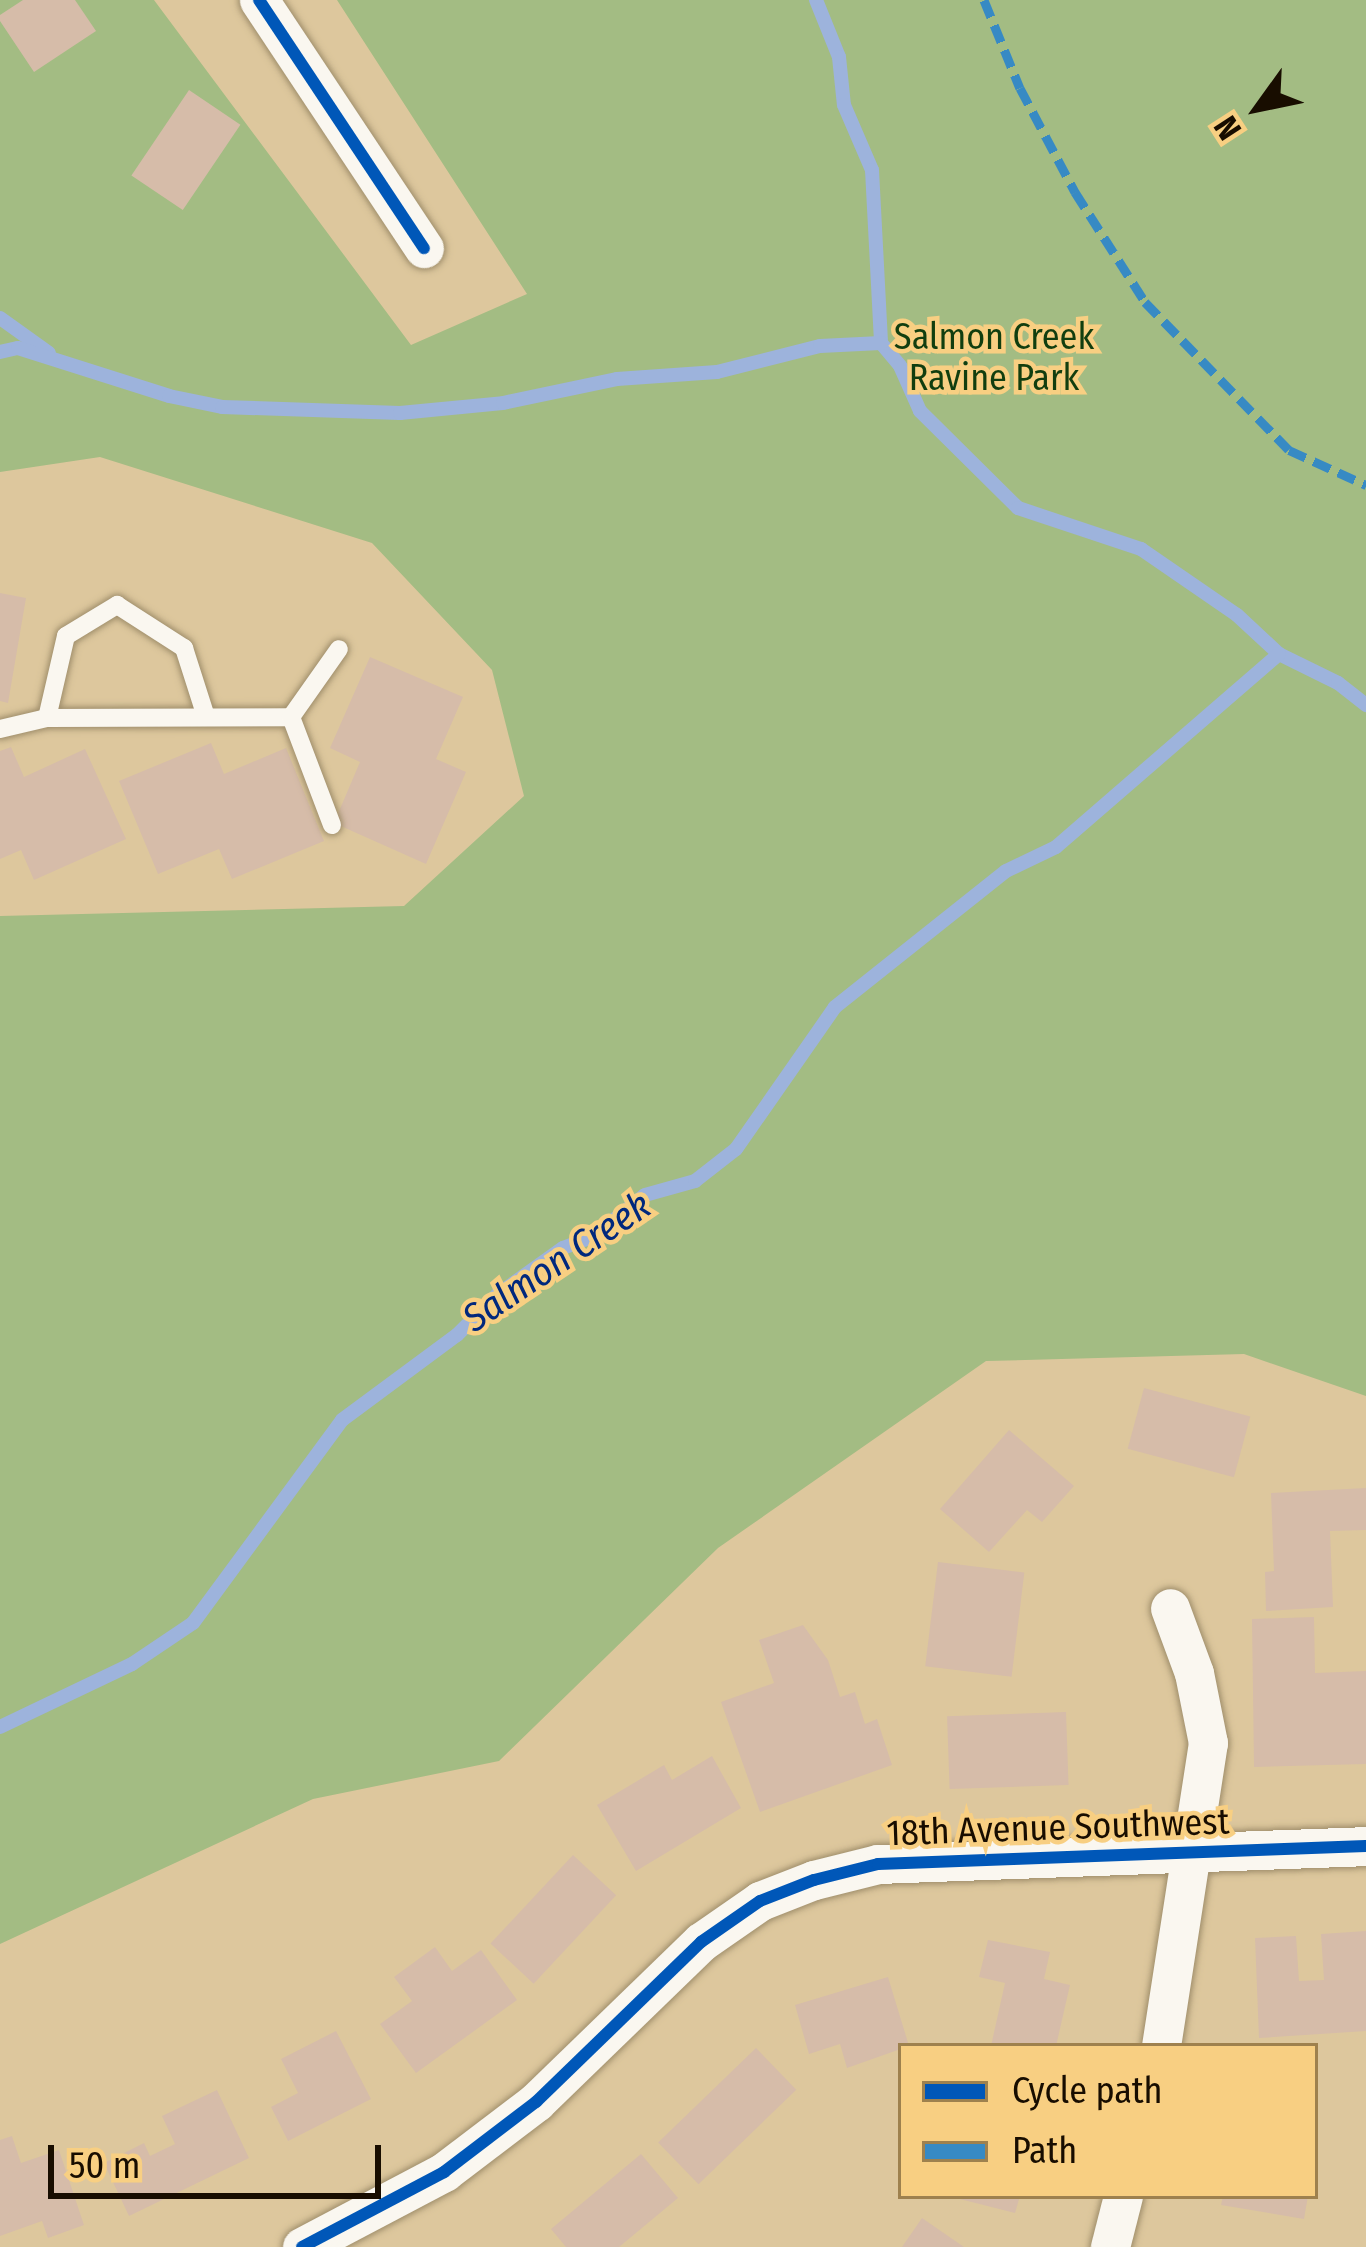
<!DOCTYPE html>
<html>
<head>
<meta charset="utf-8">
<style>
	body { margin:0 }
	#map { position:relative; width:1366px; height:2247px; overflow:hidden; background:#ddc79d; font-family:"Fira Sans Condensed",sans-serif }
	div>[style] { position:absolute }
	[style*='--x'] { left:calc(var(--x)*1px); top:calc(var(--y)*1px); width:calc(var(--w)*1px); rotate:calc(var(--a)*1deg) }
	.forest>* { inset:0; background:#a3bc83 }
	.stream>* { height:14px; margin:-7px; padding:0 7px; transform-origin:7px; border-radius:7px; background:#9db3dc }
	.building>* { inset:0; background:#d6bca9; transform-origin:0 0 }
	.roads { filter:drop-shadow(0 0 3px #9f8e6b) drop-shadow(0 0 3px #9f8e6b) }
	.lane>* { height:18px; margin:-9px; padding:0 9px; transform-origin:9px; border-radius:9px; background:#faf7f0 }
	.street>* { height:39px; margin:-19.5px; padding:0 19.5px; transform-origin:19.5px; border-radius:19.5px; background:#faf7f0 }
	.quiet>* { height:9px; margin-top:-4.5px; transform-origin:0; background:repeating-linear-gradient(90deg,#378ac4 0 18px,transparent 0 27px) }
	.cycleway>* { height:12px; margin:-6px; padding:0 6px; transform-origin:6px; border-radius:6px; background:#0057b8 }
	span { translate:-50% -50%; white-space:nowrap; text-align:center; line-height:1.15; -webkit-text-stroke:9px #f8cf82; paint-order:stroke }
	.park-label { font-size:36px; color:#113e0f }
	.street-label { font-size:36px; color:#180d00 }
	.water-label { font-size:39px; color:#01287d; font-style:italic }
	.legend { position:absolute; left:898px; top:2043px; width:420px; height:156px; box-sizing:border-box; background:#f8cf82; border:3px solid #9e814e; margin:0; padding:15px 21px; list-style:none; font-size:36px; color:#180d00 }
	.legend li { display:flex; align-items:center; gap:24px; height:60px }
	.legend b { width:60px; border:3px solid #9e814e }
	.north { position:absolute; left:1198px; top:48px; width:120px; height:120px; -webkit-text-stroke:9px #f8cf82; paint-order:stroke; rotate:237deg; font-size:33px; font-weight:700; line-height:48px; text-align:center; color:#180d00 }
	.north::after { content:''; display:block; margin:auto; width:42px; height:54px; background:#180d00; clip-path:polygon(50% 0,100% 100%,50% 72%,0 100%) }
	.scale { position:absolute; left:48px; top:2145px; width:333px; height:54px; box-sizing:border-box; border:6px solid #180d00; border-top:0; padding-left:15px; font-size:36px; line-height:42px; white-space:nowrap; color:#180d00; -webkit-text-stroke:9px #f8cf82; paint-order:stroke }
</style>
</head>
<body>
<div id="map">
	<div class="forest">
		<div style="clip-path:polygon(0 0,154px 0,411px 345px,527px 294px,337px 0,1366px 0,1366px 1396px,1244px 1354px,986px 1361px,718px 1548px,499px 1761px,313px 1799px,0 1944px,0 916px,404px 906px,524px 796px,492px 670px,372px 543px,100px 457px,0 472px)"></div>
	</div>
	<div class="stream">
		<div style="--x:816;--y:0;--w:61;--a:68"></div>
		<div style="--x:839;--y:57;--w:48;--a:84.1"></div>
		<div style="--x:844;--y:105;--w:71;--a:66.7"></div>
		<div style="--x:872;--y:170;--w:173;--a:87"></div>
		<div style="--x:881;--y:343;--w:30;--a:50"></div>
		<div style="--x:900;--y:366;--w:49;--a:66"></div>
		<div style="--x:920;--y:411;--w:138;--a:44.7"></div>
		<div style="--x:1018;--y:508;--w:130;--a:18.4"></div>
		<div style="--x:1141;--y:549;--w:116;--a:34.5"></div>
		<div style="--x:1237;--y:615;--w:57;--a:42.9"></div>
		<div style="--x:1279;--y:654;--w:66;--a:26.2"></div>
		<div style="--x:1338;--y:683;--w:36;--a:38"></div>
		<div style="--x:0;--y:318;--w:60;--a:35.5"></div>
		<div style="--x:0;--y:352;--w:18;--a:-13"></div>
		<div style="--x:18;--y:348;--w:158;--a:17.6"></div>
		<div style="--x:169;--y:396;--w:54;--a:11.7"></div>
		<div style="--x:222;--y:407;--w:178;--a:1.9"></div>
		<div style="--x:400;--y:413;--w:103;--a:-5.5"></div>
		<div style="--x:503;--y:403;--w:116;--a:-11.9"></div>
		<div style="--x:617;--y:379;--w:100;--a:-4"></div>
		<div style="--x:717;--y:372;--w:106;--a:-14.2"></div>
		<div style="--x:820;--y:346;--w:61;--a:-2.8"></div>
		<div style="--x:0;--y:1727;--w:146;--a:-25.5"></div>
		<div style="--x:132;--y:1664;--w:73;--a:-33.9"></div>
		<div style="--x:193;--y:1623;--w:252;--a:-53.7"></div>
		<div style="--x:342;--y:1420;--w:143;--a:-36.5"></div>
		<div style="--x:457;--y:1335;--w:57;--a:-45"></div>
		<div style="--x:497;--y:1295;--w:81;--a:-35.5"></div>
		<div style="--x:563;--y:1248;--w:33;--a:-21"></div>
		<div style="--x:594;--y:1236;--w:65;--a:-38.8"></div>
		<div style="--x:645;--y:1195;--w:52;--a:-15.6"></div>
		<div style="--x:695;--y:1181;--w:52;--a:-38"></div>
		<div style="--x:736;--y:1149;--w:173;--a:-55.1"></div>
		<div style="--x:835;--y:1007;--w:218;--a:-38.5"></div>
		<div style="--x:1006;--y:871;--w:55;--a:-25.6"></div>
		<div style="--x:1056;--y:847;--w:295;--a:-40.9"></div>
	</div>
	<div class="building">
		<div style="clip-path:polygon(23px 0,75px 0,96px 31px,34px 72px,0 21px,0 15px)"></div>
		<div style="left:189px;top:90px;width:62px;height:103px;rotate:34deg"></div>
		<div style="clip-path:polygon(0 593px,26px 598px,8px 703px,0 701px)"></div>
		<div style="clip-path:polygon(370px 657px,463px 697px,436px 759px,466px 772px,426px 864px,334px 823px,360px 762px,330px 748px)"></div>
		<div style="clip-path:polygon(211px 743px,224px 774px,286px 748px,324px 841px,232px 879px,219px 849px,158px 874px,119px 781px)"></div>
		<div style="clip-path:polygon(11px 747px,24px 777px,85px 749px,126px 839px,34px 880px,21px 850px,0 859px,0 751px)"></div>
		<div style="left:1144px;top:1388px;width:110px;height:63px;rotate:15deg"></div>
		<div style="clip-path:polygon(1009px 1430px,1074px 1486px,1042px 1522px,1027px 1510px,989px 1552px,940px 1509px)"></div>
		<div style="clip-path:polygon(1366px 1488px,1366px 1530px,1330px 1531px,1333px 1607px,1266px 1611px,1265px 1572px,1274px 1571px,1271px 1493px)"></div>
		<div style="left:938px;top:1562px;width:87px;height:105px;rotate:7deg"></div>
		<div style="clip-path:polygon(1314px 1617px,1315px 1673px,1366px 1671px,1366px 1764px,1254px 1767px,1252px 1619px)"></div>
		<div style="clip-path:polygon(803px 1625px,828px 1660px,840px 1697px,855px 1692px,865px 1724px,877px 1719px,892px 1765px,760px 1812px,721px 1702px,774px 1683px,759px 1640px)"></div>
		<div style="left:1066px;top:1712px;width:73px;height:119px;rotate:88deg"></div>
		<div style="clip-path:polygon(712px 1756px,741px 1808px,636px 1871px,597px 1805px,664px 1765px,672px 1780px)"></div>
		<div style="left:573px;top:1855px;width:59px;height:121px;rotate:43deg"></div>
		<div style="clip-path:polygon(1366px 1931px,1366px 2031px,1259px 2038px,1255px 1938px,1296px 1936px,1299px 1981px,1324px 1980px,1321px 1934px)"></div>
		<div style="clip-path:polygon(988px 1940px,1050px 1952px,1044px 1979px,1070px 1985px,1056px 2046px,991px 2046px,1005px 1983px,979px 1977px)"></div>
		<div style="clip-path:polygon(435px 1947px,452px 1971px,481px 1950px,517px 2000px,416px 2073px,380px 2024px,412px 2001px,394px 1977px)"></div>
		<div style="clip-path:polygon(888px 1977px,909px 2046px,847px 2068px,840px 2044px,809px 2054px,795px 2005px)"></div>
		<div style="clip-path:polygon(336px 2031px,371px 2099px,288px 2141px,271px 2107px,298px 2093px,281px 2059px)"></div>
		<div style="left:756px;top:2048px;width:58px;height:136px;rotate:46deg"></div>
		<div style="clip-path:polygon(217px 2090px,249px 2158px,129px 2216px,104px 2163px,144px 2143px,150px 2156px,175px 2144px,162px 2116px)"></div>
		<div style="clip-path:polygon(12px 2136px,21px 2163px,59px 2150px,84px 2225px,48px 2238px,42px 2221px,0 2236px,0 2140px)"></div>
		<div style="clip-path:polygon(641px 2154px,678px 2198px,619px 2247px,566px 2247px,551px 2229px)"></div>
		<div style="clip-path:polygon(948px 2196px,1020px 2196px,1015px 2213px)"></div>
		<div style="clip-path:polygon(1223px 2196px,1308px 2196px,1304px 2219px,1221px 2205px)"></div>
		<div style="clip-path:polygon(922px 2218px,964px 2247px,902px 2247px)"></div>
	</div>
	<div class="roads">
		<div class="lane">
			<div style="--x:47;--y:718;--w:84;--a:-77"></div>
			<div style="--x:66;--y:636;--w:60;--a:-31.3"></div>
			<div style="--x:117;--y:605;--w:80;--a:32.7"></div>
			<div style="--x:184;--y:648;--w:72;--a:72.3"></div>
			<div style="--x:0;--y:729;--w:48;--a:-13.2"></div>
			<div style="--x:47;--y:718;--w:244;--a:-0.2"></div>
			<div style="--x:332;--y:825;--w:116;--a:-110.8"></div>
			<div style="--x:291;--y:717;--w:83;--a:-54.8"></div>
		</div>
		<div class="street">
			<div style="--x:259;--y:0;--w:298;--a:56.4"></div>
			<div style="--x:1161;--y:2046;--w:307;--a:-81.2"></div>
			<div style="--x:1208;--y:1743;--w:71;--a:-101.3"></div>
			<div style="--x:1194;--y:1673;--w:69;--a:-110.3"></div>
			<div style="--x:302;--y:2247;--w:161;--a:-27.8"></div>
			<div style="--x:444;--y:2172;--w:116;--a:-37.3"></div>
			<div style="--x:536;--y:2102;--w:230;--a:-44.1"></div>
			<div style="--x:701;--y:1942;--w:72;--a:-34.8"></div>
			<div style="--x:760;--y:1901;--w:58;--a:-21.3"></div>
			<div style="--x:814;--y:1880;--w:66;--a:-14"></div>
			<div style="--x:878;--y:1864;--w:488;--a:-2.1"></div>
			<div style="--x:1110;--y:2247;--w:53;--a:-75.7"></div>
		</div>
	</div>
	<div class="quiet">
		<div style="--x:984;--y:0;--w:95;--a:67.8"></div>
		<div style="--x:1020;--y:88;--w:118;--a:62.1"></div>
		<div style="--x:1075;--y:192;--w:130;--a:57.5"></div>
		<div style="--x:1145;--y:302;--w:206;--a:45.8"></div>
		<div style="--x:1289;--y:450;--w:85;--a:24.4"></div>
	</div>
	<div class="cycleway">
		<div style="--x:259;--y:0;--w:298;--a:56.4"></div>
		<div style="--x:302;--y:2247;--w:161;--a:-27.8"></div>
		<div style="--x:444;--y:2172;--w:116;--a:-37.3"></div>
		<div style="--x:536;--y:2102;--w:230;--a:-44.1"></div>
		<div style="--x:701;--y:1942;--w:72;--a:-34.8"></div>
		<div style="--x:760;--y:1901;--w:58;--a:-21.3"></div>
		<div style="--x:814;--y:1880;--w:66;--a:-14"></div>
		<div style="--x:878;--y:1864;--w:488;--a:-2.1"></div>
	</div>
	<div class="park-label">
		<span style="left:994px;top:358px">Salmon Creek<br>Ravine Park</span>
	</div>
	<div class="street-label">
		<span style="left:1058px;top:1828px;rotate:-2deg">18th Avenue Southwest</span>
	</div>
	<div class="water-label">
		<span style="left:557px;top:1262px;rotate:-34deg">Salmon Creek</span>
	</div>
	<ul class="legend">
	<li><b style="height:15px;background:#0057b8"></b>Cycle path</li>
	<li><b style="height:15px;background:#378ac4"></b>Path</li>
	</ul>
	<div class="north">N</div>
	<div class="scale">50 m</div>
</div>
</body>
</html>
